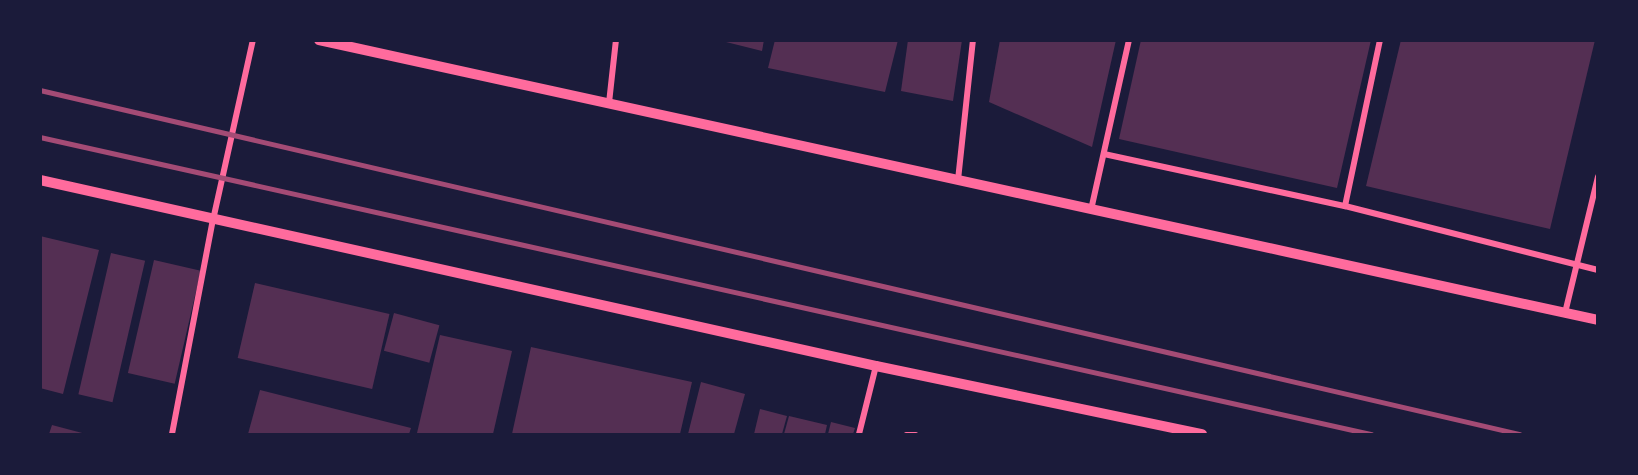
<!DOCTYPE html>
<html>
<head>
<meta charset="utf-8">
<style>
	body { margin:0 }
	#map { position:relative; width:1638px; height:475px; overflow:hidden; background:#1b1b3a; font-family:"Public Sans",sans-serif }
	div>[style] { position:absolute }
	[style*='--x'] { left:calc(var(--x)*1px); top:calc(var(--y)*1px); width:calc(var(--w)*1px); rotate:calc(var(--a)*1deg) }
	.building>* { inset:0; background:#542f53; transform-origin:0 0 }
	.service>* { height:4.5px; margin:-2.25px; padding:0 2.25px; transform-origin:2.25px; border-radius:2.25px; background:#ff6b9d }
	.minor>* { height:6px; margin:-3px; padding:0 3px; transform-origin:3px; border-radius:3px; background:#ff6b9d }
	.tertiary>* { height:10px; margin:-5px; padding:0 5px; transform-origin:5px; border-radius:5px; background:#ff6b9d }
	.rail>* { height:4.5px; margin:-2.25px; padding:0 2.25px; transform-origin:2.25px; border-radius:2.25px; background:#a44b75 }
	span { translate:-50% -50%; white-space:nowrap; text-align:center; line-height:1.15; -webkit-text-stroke:5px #1b1b3a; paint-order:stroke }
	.frame { position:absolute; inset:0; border:42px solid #1b1b3a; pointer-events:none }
</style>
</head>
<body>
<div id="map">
	<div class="building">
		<div style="clip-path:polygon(718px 40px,764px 40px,762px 51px)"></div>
		<div style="clip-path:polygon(775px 40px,898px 40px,885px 92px,768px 68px)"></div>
		<div style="clip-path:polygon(908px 40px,962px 40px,953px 101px,901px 91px)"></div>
		<div style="clip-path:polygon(1000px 40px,1116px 40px,1092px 147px,989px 102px)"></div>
		<div style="clip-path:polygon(1141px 40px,1371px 40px,1337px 188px,1119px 139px)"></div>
		<div style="clip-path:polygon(1401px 40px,1595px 40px,1550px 229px,1366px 186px)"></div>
		<div style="clip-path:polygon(40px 236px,99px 250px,63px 394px,40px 388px)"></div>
		<div style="left:111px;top:253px;width:35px;height:145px;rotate:13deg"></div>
		<div style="left:154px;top:260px;width:48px;height:116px;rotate:13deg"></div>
		<div style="left:255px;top:283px;width:138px;height:77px;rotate:13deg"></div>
		<div style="left:394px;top:313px;width:47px;height:39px;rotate:15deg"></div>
		<div style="clip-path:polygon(440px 335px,512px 351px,493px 434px,417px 433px)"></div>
		<div style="clip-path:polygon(531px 347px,692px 382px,680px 434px,512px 434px)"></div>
		<div style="clip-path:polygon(701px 382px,745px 394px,734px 434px,688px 434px)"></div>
		<div style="clip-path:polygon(260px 390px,411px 428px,409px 434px,248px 434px)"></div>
		<div style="clip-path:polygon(760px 409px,787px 416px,782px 434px,754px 434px)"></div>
		<div style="clip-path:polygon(789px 416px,827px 425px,825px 434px,784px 434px)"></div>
		<div style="clip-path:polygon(831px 422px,855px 428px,853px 434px,828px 434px)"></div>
		<div style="clip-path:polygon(52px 425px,86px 434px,49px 434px)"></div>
	</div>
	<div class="service">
		<div style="--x:906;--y:434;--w:10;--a:0"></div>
	</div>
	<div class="minor">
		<div style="--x:609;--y:103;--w:63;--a:-83.7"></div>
		<div style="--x:1104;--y:154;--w:247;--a:12.2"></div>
		<div style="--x:1345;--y:206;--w:261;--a:14.2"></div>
		<div style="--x:958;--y:180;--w:141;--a:-83.9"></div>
		<div style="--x:1345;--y:206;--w:170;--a:-78.1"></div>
		<div style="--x:1091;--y:210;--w:174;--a:-77.4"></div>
		<div style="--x:1565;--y:313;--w:140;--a:-76.4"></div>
		<div style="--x:172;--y:434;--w:218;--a:-79.2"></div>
		<div style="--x:213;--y:220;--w:184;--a:-77.5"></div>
		<div style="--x:859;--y:434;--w:70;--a:-76"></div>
	</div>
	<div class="tertiary">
		<div style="--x:319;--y:40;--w:1309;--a:12.35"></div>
		<div style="--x:40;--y:180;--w:856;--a:12.54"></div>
		<div style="--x:876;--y:366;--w:333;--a:11.8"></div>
	</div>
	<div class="rail">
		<div style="--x:40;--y:90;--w:1519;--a:13.09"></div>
		<div style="--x:40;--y:137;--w:1364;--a:12.58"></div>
	</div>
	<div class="frame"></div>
</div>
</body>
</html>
